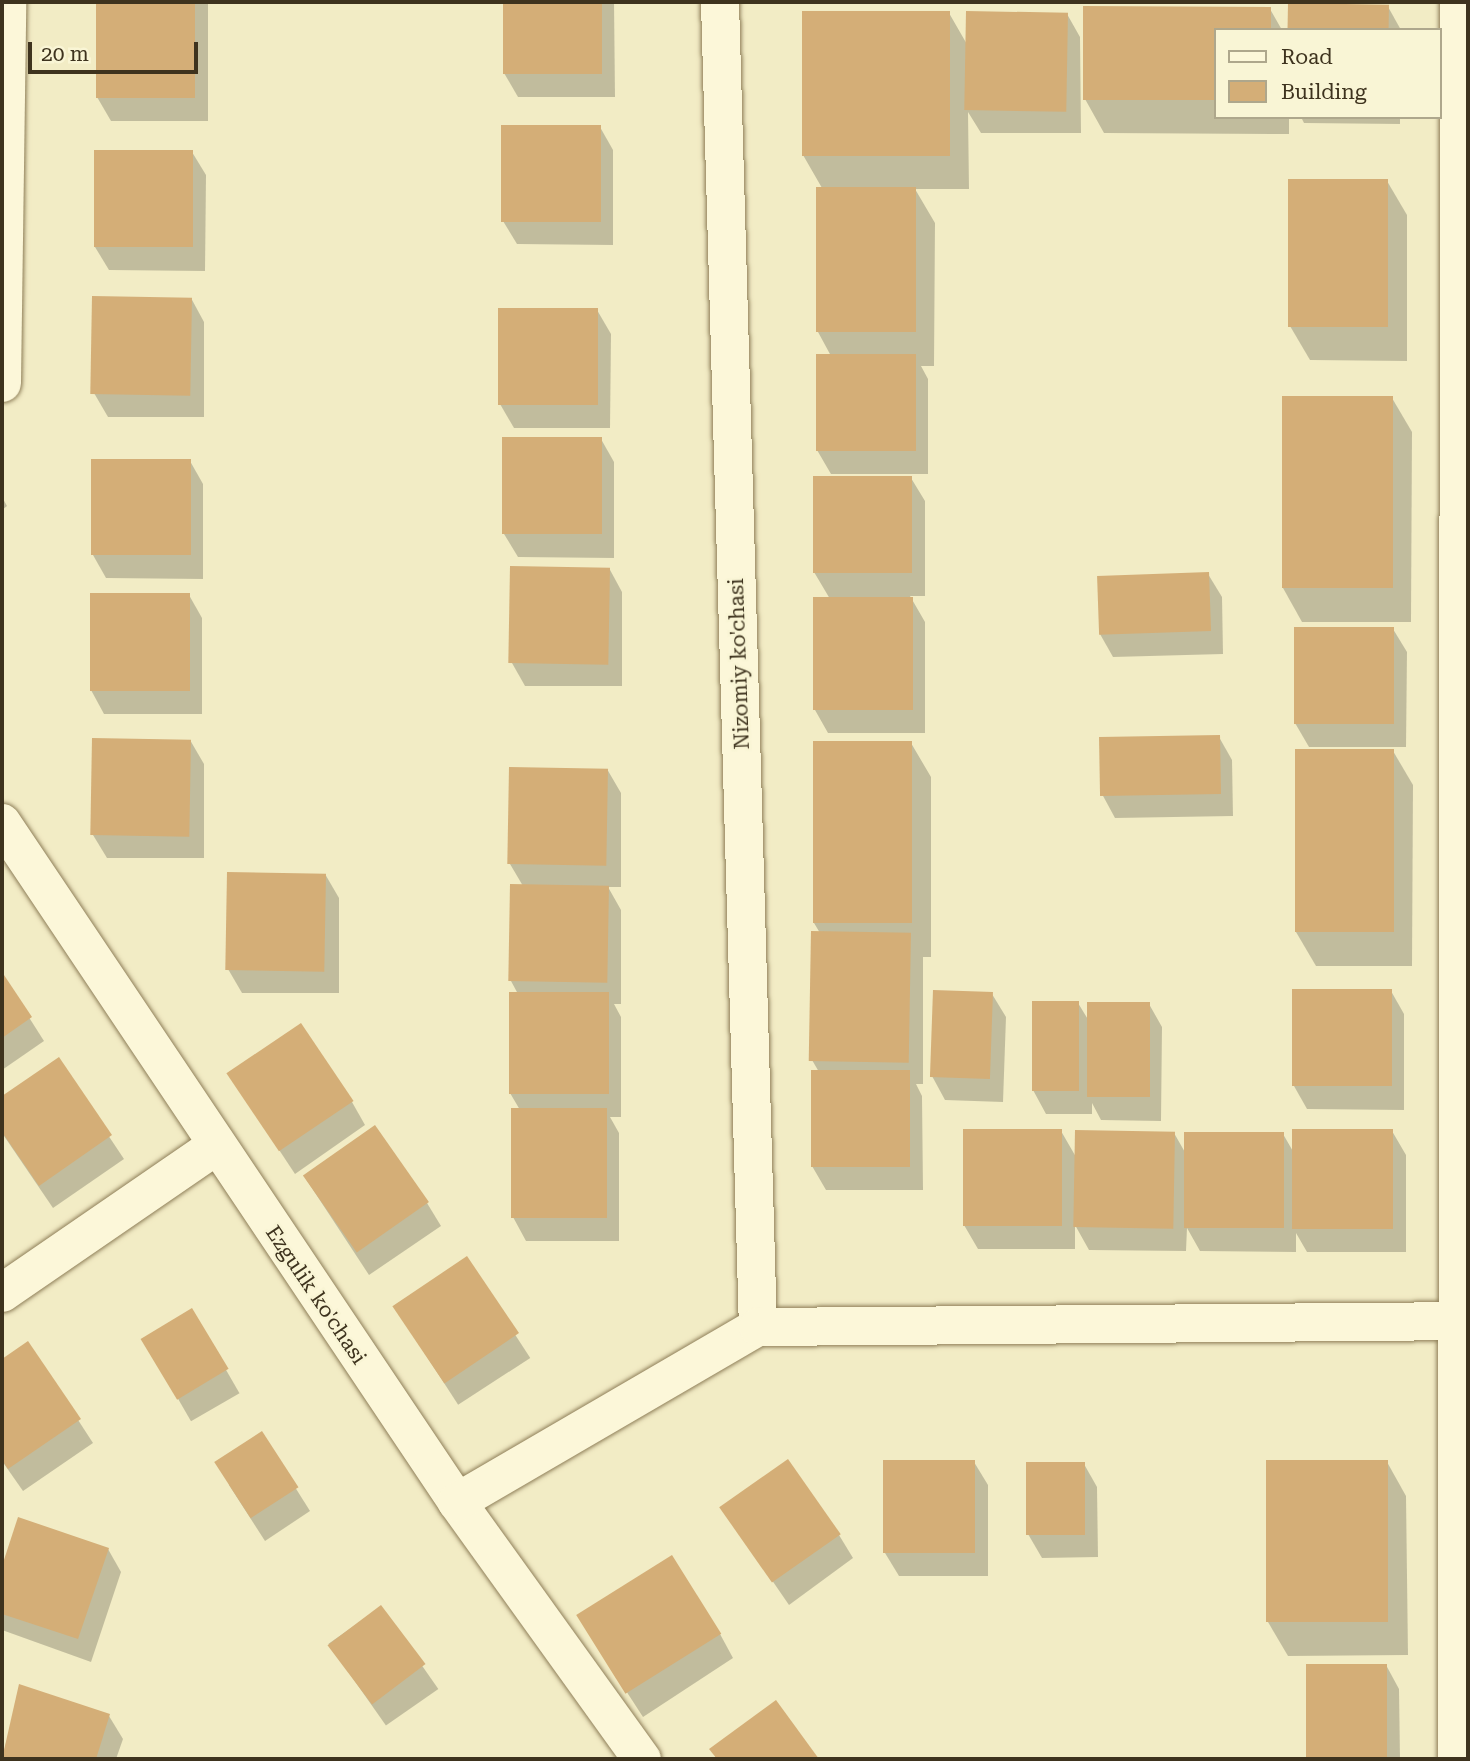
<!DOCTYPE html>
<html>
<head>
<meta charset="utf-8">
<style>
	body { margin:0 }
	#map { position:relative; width:1470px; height:1761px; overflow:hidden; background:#f2ecc5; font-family:"Roboto Serif",serif }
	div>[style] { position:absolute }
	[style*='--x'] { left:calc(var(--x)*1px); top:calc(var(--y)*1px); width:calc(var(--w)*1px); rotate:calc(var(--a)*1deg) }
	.shadow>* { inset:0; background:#0003; transform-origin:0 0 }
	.building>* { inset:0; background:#d4ae77; transform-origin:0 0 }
	.roads { filter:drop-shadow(0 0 2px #8f7f59) drop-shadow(0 0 2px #8f7f59) }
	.minor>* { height:38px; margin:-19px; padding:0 19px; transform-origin:19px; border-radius:19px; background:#fcf7d9 }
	span { translate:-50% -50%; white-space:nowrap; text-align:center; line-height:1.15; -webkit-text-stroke:5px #f9f5d5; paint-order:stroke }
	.street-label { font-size:21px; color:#3e331e }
	.frame { position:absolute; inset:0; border:4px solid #3e331e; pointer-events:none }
	.legend { position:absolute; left:1214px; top:28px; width:228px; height:91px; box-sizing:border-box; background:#f9f5d5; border:2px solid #aea78c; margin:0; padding:9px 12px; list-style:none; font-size:21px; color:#3e331e }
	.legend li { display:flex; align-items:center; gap:14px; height:35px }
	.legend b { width:35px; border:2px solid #aea78c }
	.scale { position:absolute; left:28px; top:42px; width:170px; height:32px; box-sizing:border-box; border:4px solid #3e331e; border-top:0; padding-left:9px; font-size:21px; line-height:24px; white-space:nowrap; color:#3e331e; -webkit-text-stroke:5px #f9f5d5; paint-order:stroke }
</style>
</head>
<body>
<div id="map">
	<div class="shadow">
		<div style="clip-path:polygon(98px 2px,208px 2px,208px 121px,111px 121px,97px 97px)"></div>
		<div style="clip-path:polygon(505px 2px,614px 2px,615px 97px,518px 97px,504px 73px)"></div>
		<div style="clip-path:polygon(1387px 5px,1401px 30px,1290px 30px)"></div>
		<div style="clip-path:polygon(1085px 8px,1270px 9px,1282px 30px,1216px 30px,1216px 117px,1289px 117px,1289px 134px,1104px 133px,1085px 99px)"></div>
		<div style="clip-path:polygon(949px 13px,968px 46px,1067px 14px,1080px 37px,1081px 133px,981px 133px,968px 112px,969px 189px,915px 189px,935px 223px,934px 366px,921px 366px,928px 379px,928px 474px,831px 474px,817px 450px,831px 356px,818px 332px,822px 188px,803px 155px)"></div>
		<div style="clip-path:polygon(1301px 117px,1400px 117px,1400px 124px,1304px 123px)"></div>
		<div style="clip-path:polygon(600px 127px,613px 150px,613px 245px,517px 244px,503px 221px)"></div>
		<div style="clip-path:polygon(192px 152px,206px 175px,205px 271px,109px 270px,95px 247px)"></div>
		<div style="clip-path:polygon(1387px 181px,1407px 215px,1407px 361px,1310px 360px,1290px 326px)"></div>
		<div style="clip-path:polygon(191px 298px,204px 322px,204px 417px,108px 417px,94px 393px)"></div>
		<div style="clip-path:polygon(597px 310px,611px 334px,610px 428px,514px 428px,500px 404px)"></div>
		<div style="clip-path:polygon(1392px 398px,1412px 432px,1411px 622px,1302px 622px,1283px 588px)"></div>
		<div style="clip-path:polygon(601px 439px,614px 462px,614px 558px,518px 557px,504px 534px)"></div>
		<div style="clip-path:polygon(190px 461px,203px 484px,203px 579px,106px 578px,93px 555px)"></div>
		<div style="clip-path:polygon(911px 478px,925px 501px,925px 596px,910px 596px,925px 622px,925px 733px,828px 733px,815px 710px,830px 599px,814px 572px)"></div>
		<div style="clip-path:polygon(2px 497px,7px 506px,2px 510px)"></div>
		<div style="clip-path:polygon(609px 568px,622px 592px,622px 686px,525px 686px,512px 663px)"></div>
		<div style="clip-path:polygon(1208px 574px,1222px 597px,1223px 654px,1113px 657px,1100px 634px)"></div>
		<div style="clip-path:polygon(189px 595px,202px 618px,202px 714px,104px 714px,91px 690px)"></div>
		<div style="clip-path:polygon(1393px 629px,1407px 652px,1406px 747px,1309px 747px,1295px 723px)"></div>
		<div style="clip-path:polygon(1219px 737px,1232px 760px,1233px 816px,1115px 818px,1102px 794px)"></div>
		<div style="clip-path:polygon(190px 740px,204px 764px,204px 858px,107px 858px,93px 835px)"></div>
		<div style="clip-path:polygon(911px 743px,931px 777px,931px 957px,923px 957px,923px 1084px,916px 1084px,922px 1096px,923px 1190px,826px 1190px,812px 1166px,819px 1072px,812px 1060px,820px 933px,814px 923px)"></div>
		<div style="clip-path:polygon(1393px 751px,1413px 785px,1412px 966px,1316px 966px,1296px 932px)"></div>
		<div style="clip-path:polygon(607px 769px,621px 793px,621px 887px,608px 887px,621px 910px,621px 1004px,614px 1004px,621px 1017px,621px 1117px,610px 1117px,619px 1133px,619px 1241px,526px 1241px,513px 1217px,520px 1110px,510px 1093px,518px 994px,511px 981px,523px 886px,510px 864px)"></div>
		<div style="clip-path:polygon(325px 874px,339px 898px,339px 993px,242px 993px,228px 969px)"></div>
		<div style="clip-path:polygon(2px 975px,44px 1041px,2px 1070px)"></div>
		<div style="clip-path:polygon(1391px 991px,1404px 1014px,1404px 1110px,1307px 1109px,1294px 1086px)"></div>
		<div style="clip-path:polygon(992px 994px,1006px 1017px,1003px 1102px,945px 1100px,932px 1076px)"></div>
		<div style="clip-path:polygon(1078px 1003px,1089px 1021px,1149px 1004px,1162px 1027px,1161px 1121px,1101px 1120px,1092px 1103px,1092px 1114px,1046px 1114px,1033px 1090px)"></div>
		<div style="clip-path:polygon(58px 1060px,124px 1159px,53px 1208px,2px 1133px,2px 1099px)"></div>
		<div style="clip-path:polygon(229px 1074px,352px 1102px,365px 1125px,295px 1174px)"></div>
		<div style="clip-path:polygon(1061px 1131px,1076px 1157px,1174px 1133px,1186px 1154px,1283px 1134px,1294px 1153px,1392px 1131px,1406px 1155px,1406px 1252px,1307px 1252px,1296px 1233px,1296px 1252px,1200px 1251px,1187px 1228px,1186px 1251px,1089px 1250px,1075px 1225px,1075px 1249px,978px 1249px,964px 1225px)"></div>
		<div style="clip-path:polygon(304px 1176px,427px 1203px,441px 1226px,369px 1275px)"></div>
		<div style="left:466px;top:1259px;width:118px;height:86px;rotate:57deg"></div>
		<div style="left:192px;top:1311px;width:95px;height:56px;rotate:60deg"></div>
		<div style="clip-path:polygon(28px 1343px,93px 1443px,23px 1491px,2px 1461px,2px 1361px)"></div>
		<div style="clip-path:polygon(261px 1433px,310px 1511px,265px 1541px,229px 1485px)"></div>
		<div style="clip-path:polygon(974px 1462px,988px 1485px,988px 1576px,899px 1576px,885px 1553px)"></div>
		<div style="clip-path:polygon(1387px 1462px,1406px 1496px,1408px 1655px,1288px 1656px,1268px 1622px)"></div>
		<div style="clip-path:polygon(1084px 1464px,1097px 1487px,1098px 1557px,1042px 1558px,1028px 1534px)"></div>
		<div style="clip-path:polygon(723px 1509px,839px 1535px,853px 1558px,789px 1605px)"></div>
		<div style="clip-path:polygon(19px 1519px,108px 1549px,121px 1572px,91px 1662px,2px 1630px,2px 1572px)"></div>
		<div style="left:381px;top:1607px;width:100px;height:64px;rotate:55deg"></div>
		<div style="clip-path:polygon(720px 1634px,733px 1658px,643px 1717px,593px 1640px)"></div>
		<div style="clip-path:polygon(1386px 1665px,1399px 1689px,1400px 1759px,1308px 1759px,1308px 1666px)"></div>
		<div style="clip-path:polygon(21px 1686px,109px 1716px,123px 1739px,116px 1759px,2px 1759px)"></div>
		<div style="clip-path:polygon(775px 1702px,817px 1759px,717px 1759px,712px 1749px)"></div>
	</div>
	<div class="building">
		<div style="left:96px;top:2px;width:99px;height:96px"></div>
		<div style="left:503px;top:2px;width:99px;height:72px"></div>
		<div style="left:1288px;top:3px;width:101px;height:27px;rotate:1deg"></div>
		<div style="clip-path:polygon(1083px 6px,1271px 7px,1271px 30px,1216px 30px,1216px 100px,1083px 100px)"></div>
		<div style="left:802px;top:11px;width:148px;height:145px"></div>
		<div style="left:966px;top:11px;width:102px;height:99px;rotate:1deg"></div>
		<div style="left:501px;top:125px;width:100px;height:97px"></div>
		<div style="left:94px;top:150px;width:99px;height:97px"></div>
		<div style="left:1288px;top:179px;width:100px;height:148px"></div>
		<div style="left:816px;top:187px;width:100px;height:145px"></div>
		<div style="left:92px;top:296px;width:100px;height:98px;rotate:1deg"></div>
		<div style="left:498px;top:308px;width:100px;height:97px"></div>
		<div style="left:816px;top:354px;width:100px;height:97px"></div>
		<div style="left:1282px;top:396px;width:111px;height:192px"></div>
		<div style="left:502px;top:437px;width:100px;height:97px"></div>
		<div style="left:91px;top:459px;width:100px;height:96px"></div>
		<div style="left:813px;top:476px;width:99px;height:97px"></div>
		<div style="left:510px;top:566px;width:100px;height:97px;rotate:1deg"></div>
		<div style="left:1209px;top:572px;width:59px;height:112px;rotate:88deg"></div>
		<div style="left:90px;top:593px;width:100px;height:98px"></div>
		<div style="left:813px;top:597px;width:100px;height:113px"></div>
		<div style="left:1294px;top:627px;width:100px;height:97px"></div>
		<div style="left:1220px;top:735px;width:59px;height:121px;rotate:89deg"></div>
		<div style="left:92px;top:738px;width:99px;height:97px;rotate:1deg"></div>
		<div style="left:813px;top:741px;width:99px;height:182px"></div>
		<div style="left:1295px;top:749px;width:99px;height:183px"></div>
		<div style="left:509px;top:767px;width:99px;height:97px;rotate:1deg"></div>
		<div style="left:227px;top:872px;width:99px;height:98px;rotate:1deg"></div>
		<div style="left:510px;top:884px;width:99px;height:97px;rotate:1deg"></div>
		<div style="left:811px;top:931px;width:100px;height:130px;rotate:1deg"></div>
		<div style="clip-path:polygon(2px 972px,32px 1017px,2px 1038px)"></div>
		<div style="left:1292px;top:989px;width:100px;height:97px"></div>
		<div style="left:933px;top:990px;width:60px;height:87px;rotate:2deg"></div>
		<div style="left:509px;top:992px;width:100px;height:102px"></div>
		<div style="left:1032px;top:1001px;width:47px;height:90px"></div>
		<div style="left:1087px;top:1002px;width:63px;height:95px"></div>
		<div style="left:301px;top:1023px;width:94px;height:90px;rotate:56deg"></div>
		<div style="clip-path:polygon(59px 1057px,112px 1135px,39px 1186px,2px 1132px,2px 1096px)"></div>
		<div style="left:811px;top:1070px;width:99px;height:97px"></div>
		<div style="left:511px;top:1108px;width:96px;height:110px"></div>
		<div style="left:375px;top:1125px;width:94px;height:88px;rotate:55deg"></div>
		<div style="left:963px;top:1129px;width:99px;height:97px"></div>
		<div style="left:1292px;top:1129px;width:101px;height:100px"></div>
		<div style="left:1075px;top:1130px;width:100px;height:97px;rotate:1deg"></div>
		<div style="left:1184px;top:1132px;width:100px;height:96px"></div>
		<div style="left:467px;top:1256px;width:93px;height:90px;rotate:56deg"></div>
		<div style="left:192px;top:1308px;width:71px;height:60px;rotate:59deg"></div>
		<div style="clip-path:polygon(28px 1341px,81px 1419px,8px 1469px,2px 1460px,2px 1359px)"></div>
		<div style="left:262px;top:1431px;width:67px;height:57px;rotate:57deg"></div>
		<div style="left:788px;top:1459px;width:92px;height:84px;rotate:55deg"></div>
		<div style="left:883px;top:1460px;width:92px;height:93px"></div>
		<div style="left:1388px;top:1460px;width:162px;height:122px;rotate:90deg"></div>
		<div style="left:1026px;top:1462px;width:59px;height:73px"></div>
		<div style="clip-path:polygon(18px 1517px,109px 1548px,78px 1639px,2px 1614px,2px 1566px)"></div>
		<div style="left:672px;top:1555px;width:93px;height:113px;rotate:58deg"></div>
		<div style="left:381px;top:1605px;width:74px;height:67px;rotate:53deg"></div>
		<div style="left:1306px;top:1664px;width:81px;height:95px"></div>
		<div style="clip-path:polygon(19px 1684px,110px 1714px,96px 1759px,2px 1759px)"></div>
		<div style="clip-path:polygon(776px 1700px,819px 1759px,717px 1759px,709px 1749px)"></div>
	</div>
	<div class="roads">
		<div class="minor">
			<div style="--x:720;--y:2;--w:1326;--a:88.36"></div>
			<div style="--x:2;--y:383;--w:381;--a:-89.2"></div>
			<div style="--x:2;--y:823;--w:817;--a:56.17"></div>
			<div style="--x:457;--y:1502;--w:317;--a:54.3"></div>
			<div style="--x:2;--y:1293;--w:260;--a:-34.5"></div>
			<div style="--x:457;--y:1502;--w:348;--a:-30.2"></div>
			<div style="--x:758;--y:1327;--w:710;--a:-0.48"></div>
			<div style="--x:1457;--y:1759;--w:1757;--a:-89.93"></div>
		</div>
	</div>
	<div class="street-label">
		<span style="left:739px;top:664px;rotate:-92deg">Nizomiy ko'chasi</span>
		<span style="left:316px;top:1295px;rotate:56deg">Ezgulik ko'chasi</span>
	</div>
	<div class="frame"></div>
	<ul class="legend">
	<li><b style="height:9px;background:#fcf7d9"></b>Road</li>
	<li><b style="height:19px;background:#d4ae77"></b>Building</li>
	</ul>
	<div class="scale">20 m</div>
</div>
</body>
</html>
